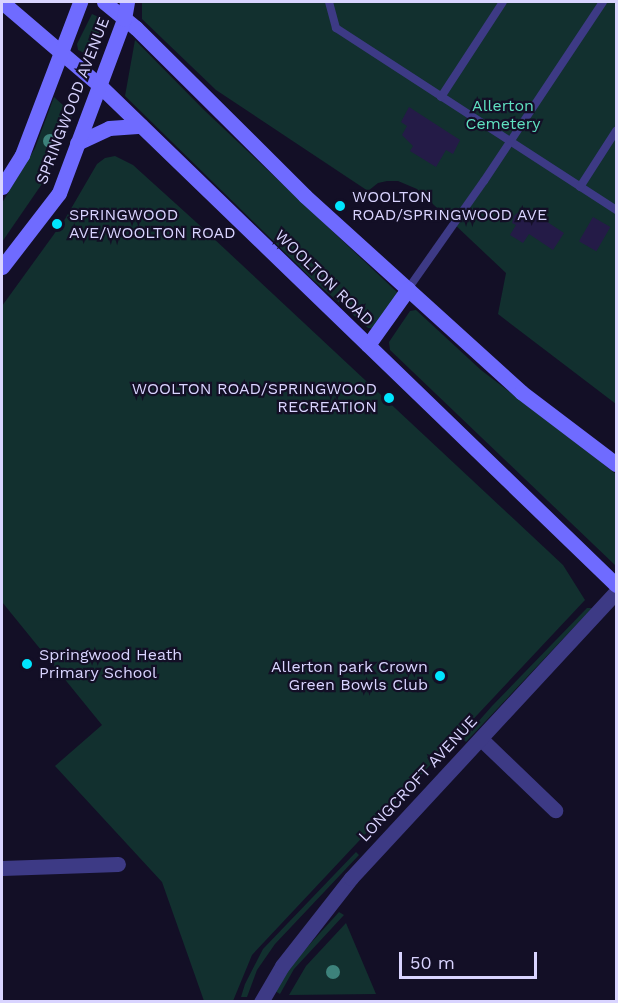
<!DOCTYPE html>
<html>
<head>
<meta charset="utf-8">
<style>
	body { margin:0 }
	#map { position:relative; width:618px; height:1003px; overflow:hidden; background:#130f26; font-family:"Work Sans",sans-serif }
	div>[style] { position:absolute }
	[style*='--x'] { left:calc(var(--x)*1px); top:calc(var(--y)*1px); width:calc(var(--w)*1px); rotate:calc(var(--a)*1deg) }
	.green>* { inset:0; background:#12302f }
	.building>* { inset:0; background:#241b47; transform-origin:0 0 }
	.lane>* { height:8px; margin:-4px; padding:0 4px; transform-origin:4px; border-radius:4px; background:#3d3a85 }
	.street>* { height:15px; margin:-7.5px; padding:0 7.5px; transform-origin:7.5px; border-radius:7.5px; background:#3d3a85 }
	.secondary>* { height:15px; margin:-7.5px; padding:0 7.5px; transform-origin:7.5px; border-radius:7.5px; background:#6f6bff }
	.trees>* { width:14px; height:14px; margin:-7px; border-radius:50%; background:#3d827b }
	.dots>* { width:16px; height:16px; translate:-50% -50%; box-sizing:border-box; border:3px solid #130f26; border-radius:50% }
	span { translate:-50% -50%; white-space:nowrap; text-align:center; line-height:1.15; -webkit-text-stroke:4.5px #130f26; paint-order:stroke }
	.street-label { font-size:16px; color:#d9d4ff }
	.park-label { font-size:16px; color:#5fe0c0 }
	.poi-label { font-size:16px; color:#d9d4ff }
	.left { translate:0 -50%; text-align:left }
	.right { translate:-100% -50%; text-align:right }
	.frame { position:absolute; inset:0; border:3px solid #d9d4ff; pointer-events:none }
	.scale { position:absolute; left:399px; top:952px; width:138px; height:27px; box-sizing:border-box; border:3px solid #d9d4ff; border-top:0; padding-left:8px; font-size:18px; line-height:21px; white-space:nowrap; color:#d9d4ff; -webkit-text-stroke:4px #130f26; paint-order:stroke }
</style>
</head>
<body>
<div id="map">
	<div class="green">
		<div style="clip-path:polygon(142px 2px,616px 2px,616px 404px,498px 314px,506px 273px,417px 189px,398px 181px,387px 181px,378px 183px,368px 191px,216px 90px,142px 19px)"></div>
		<div style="clip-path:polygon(92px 14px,103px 19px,93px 52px,84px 53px,78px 50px,77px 44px)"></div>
		<div style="clip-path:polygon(135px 40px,204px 110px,399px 294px,375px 329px,368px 328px,313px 280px,125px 96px)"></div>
		<div style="clip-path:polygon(54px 97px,73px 114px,46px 178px,2px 242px,2px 203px,35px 148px)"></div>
		<div style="clip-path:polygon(115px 156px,133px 165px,196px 222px,563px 565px,585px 600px,252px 955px,233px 1001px,204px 1001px,162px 882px,55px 766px,102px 725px,2px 602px,2px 306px,65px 219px,97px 164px,105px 158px)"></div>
		<div style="clip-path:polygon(416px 310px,481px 370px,616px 474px,616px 566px,390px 350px,389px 342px,410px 311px)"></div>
		<div style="clip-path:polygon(587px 608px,592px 608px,466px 742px,463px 739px,492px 706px)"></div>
		<div style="clip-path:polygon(356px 852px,359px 855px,275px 944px,257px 970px,247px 997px,241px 997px,245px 984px,263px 949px)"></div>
		<div style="clip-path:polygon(339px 912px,344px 915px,294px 969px,280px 994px,275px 991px,291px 965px)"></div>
		<div style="clip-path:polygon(346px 923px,376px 994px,289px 995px,306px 966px)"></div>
	</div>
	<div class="building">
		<div style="clip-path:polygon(409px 107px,460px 140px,453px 154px,446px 150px,436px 167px,410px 151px,413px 146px,402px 135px,407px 126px,401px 122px)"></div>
		<div style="clip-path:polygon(522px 209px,527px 212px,529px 210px,564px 233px,553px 250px,529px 234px,523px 243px,510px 235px,516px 225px,512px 223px,514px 216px)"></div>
		<div style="left:593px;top:217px;width:20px;height:28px;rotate:30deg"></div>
	</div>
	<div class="lane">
		<div style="--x:329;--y:2;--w:27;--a:75"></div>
		<div style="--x:336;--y:28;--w:334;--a:33"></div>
		<div style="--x:441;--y:97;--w:113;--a:-56.9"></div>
		<div style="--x:580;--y:187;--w:67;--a:-57.3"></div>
		<div style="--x:408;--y:289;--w:132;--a:-54.9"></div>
		<div style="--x:484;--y:181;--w:215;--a:-56.4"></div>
	</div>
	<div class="street">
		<div style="--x:481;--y:739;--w:103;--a:43.8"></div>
		<div style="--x:2;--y:868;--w:116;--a:-2"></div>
		<div style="--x:261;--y:1002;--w:42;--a:-59.7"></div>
		<div style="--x:282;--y:966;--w:112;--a:-51.9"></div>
		<div style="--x:351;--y:878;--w:390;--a:-47.2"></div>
	</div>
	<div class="secondary">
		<div style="--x:2;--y:2;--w:126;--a:40.5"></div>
		<div style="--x:98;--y:84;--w:721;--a:44.04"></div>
		<div style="--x:104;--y:2;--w:41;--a:39.1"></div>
		<div style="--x:136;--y:28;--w:238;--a:44.8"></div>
		<div style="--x:305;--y:196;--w:292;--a:42.2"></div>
		<div style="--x:521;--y:392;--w:119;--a:37.2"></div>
		<div style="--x:77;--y:143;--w:35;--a:-25"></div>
		<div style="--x:109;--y:128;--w:32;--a:-4"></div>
		<div style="--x:2;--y:187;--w:38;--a:-58"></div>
		<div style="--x:22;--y:155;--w:164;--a:-69.2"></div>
		<div style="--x:2;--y:267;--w:93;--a:-52.4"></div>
		<div style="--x:59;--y:193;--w:186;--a:-69.5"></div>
		<div style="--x:124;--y:19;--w:17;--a:-80"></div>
		<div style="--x:368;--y:345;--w:69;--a:-54.5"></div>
	</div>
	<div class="trees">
		<div style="left:50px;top:141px"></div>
		<div style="left:333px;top:972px"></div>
	</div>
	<div class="dots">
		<div style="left:340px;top:206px;background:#00e5ff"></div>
		<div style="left:57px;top:224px;background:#00e5ff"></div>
		<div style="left:389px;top:398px;background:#00e5ff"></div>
		<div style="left:27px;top:664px;background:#00e5ff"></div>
		<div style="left:440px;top:676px;background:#00e5ff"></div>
	</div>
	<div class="street-label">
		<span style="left:73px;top:101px;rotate:-69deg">SPRINGWOOD AVENUE</span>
		<span style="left:324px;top:278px;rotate:44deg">WOOLTON ROAD</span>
		<span style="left:418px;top:779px;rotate:-47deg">LONGCROFT AVENUE</span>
	</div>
	<div class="park-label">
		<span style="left:503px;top:115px">Allerton<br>Cemetery</span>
	</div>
	<div class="poi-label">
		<span class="left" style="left:352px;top:206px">WOOLTON<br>ROAD/SPRINGWOOD AVE</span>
		<span class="left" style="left:69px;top:224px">SPRINGWOOD<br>AVE/WOOLTON ROAD</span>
		<span class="right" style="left:377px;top:398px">WOOLTON ROAD/SPRINGWOOD<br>RECREATION</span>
		<span class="left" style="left:39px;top:664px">Springwood Heath<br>Primary School</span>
		<span class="right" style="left:428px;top:676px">Allerton park Crown<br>Green Bowls Club</span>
	</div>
	<div class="frame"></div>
	<div class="scale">50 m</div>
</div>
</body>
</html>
